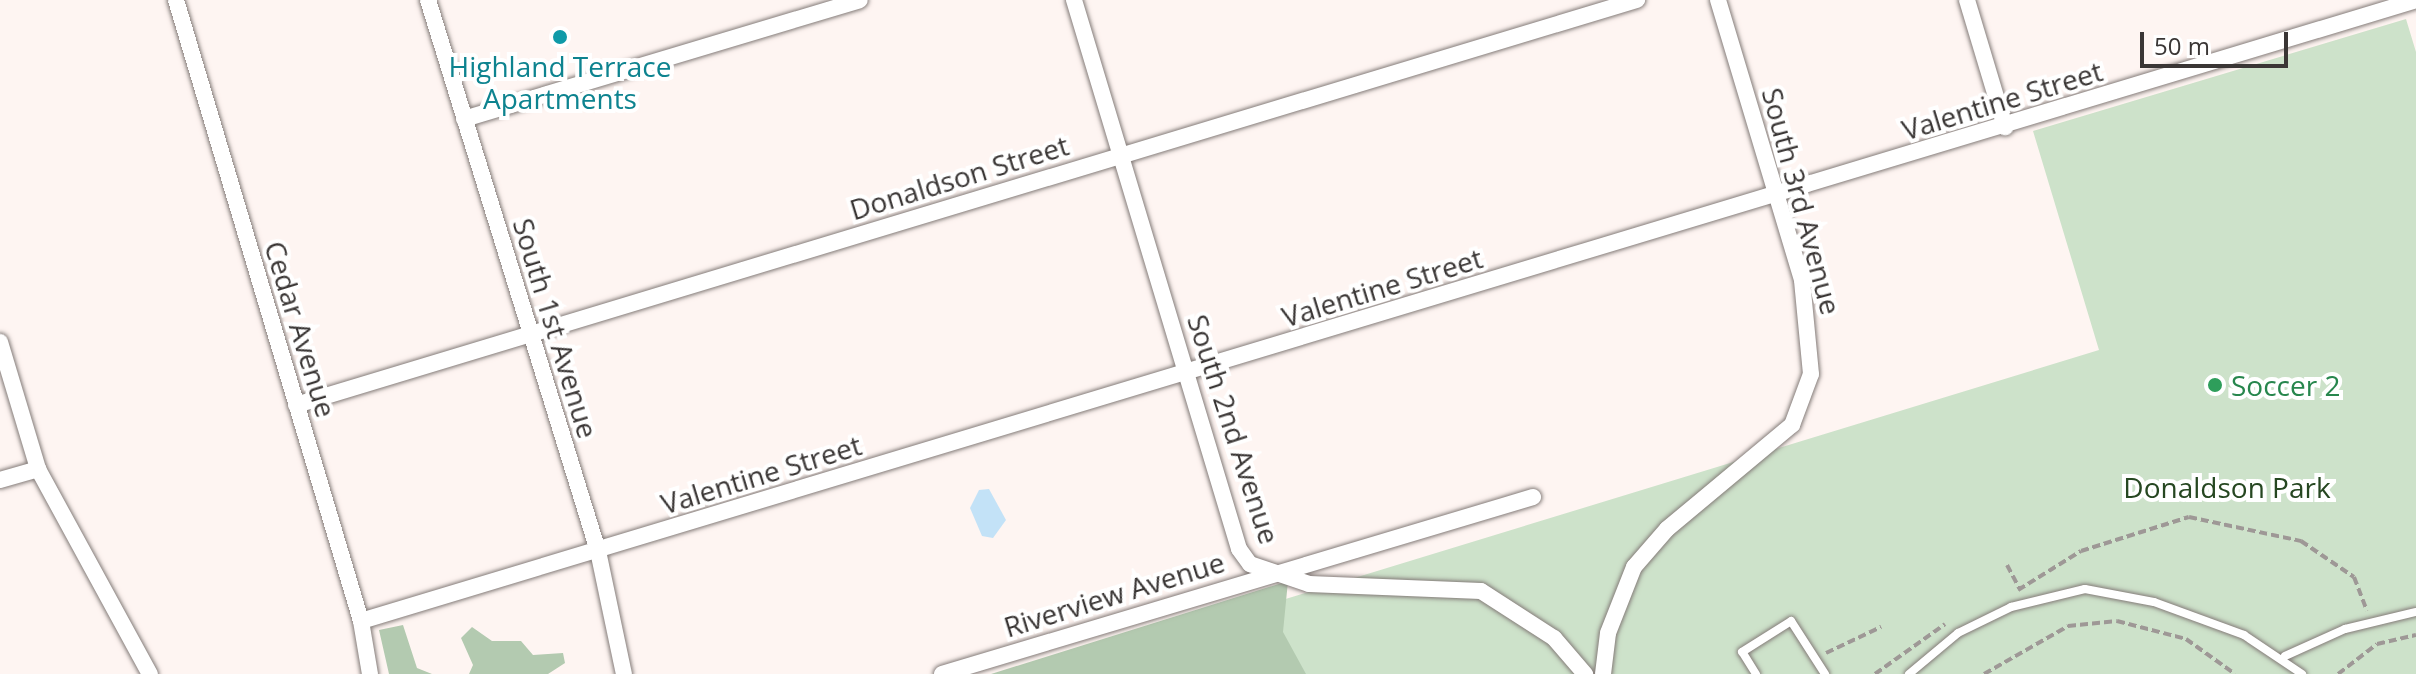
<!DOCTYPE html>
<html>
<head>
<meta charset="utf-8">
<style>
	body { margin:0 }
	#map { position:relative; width:2416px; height:674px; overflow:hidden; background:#fef5f2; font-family:"Open Sans",sans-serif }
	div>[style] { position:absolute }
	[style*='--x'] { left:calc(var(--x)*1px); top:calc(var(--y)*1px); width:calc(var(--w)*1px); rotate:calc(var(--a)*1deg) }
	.green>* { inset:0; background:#cde2ca }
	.forest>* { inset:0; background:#b3cab0 }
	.water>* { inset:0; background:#c3e2f7 }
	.path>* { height:4px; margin-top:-2px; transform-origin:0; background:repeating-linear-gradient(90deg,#9e9896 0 8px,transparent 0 12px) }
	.roads { filter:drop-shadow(0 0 2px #847c79) drop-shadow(0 0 2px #847c79) }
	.service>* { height:8px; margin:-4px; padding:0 4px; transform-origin:4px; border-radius:4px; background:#fff }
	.minor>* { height:16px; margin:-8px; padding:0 8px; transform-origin:8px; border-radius:8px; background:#fff }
	.dots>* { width:22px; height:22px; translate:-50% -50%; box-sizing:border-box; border:4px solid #fff; border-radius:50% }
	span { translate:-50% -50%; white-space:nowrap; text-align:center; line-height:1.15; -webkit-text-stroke:8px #fff; paint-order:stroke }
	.culture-label { font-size:28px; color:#0d838f }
	.street-label { font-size:28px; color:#3a3635 }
	.leisure-label { font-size:28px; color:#27864d }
	.left { translate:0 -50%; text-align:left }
	.park-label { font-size:28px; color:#264721 }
	.scale { position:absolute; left:2140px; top:32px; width:148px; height:36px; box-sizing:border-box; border:4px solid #3a3635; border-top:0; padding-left:10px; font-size:24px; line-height:28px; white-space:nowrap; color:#3a3635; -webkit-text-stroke:6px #fff; paint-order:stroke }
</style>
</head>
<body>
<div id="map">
	<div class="green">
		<div style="clip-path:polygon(2406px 19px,2416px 52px,2416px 674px,1041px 674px,2099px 350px,2033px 131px)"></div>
	</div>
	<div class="forest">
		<div style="clip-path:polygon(1288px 581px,1283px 632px,1306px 674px,991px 674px)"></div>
		<div style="clip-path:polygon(403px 625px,417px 668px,432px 674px,389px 674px,379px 630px)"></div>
		<div style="clip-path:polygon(472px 627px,492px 641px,521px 641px,533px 655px,563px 653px,565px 663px,548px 674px,469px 674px,473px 665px,461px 638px)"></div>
	</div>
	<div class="water">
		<div style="clip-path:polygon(989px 489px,1006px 520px,993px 538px,982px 536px,970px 508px,979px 490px)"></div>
	</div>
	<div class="path">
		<div style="--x:2007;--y:565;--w:27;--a:62"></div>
		<div style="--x:2018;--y:590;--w:74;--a:-31.8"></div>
		<div style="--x:2081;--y:551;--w:113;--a:-17.5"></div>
		<div style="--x:2189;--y:517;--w:115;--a:12.1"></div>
		<div style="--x:2301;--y:541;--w:64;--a:34.2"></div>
		<div style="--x:2354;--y:577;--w:36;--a:69"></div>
		<div style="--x:1826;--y:653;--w:61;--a:-25.3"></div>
		<div style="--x:1875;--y:674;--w:86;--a:-35.5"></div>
		<div style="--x:1984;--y:674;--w:97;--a:-29.7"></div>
		<div style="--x:2068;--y:626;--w:49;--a:-5.8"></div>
		<div style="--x:2117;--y:621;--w:71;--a:14.6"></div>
		<div style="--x:2186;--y:639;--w:60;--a:35.5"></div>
		<div style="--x:2338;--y:674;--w:49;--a:-37.6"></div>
		<div style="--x:2377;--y:644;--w:40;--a:-13"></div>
	</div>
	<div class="roads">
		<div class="service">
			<div style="--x:2285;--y:656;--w:66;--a:-24.2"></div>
			<div style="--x:2345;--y:629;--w:73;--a:-13.5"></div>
			<div style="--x:1756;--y:674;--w:26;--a:-122"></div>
			<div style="--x:1742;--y:652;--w:58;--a:-32.3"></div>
			<div style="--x:1791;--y:621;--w:63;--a:57.3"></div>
			<div style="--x:1909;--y:674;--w:64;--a:-39.9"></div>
			<div style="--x:1958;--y:633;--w:59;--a:-26.1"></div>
			<div style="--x:2011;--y:607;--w:76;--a:-13.7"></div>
			<div style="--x:2085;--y:589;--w:70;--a:10.7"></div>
			<div style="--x:2154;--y:602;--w:96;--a:20.1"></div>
			<div style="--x:2244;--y:635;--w:70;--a:33.9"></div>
		</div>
		<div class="minor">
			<div style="--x:176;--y:0;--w:648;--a:73.41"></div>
			<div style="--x:361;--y:621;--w:54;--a:80.4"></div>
			<div style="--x:428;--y:0;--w:577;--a:72.85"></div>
			<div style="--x:598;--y:551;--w:126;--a:78.1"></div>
			<div style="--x:1074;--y:0;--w:573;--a:73.27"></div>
			<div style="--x:1239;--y:549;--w:19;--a:54"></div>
			<div style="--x:1250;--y:564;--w:62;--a:18.7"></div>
			<div style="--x:1309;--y:584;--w:172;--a:2.3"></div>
			<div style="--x:1481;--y:591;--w:87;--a:32.8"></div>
			<div style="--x:1554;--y:638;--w:48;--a:49.3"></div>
			<div style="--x:1967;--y:0;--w:133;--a:73.3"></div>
			<div style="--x:464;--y:119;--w:413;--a:-16.7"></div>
			<div style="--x:0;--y:342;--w:133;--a:73.3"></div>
			<div style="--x:38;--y:469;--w:234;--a:61.4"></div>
			<div style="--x:296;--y:405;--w:1401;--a:-16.81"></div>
			<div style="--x:0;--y:480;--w:40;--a:-16"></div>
			<div style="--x:361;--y:621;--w:2147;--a:-16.81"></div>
			<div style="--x:942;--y:674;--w:617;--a:-16.67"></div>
			<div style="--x:1603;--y:674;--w:41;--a:-83"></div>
			<div style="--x:1608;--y:633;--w:71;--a:-68.5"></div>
			<div style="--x:1634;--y:567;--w:50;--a:-49"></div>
			<div style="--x:1667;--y:529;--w:163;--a:-39.8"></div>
			<div style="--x:1792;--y:425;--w:54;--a:-69.6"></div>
			<div style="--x:1811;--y:374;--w:94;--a:-95.5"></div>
			<div style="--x:1802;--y:280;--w:292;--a:-106.7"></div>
		</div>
	</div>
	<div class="dots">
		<div style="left:560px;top:37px;background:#0f9aa8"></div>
		<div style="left:2215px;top:385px;background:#2e9e5b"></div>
	</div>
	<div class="culture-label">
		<span style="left:560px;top:82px">Highland Terrace<br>Apartments</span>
	</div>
	<div class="street-label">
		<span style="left:2002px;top:100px;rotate:-17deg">Valentine Street</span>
		<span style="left:959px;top:177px;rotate:-17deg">Donaldson Street</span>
		<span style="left:1802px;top:201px;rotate:75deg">South 3rd Avenue</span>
		<span style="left:1382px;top:287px;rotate:-17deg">Valentine Street</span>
		<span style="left:556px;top:328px;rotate:73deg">South 1st Avenue</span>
		<span style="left:301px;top:329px;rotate:73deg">Cedar Avenue</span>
		<span style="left:1234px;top:429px;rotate:72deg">South 2nd Avenue</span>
		<span style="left:761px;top:474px;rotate:-17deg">Valentine Street</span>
		<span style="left:1114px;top:594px;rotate:-17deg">Riverview Avenue</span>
	</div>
	<div class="leisure-label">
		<span class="left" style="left:2231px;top:385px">Soccer 2</span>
	</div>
	<div class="park-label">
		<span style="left:2227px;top:487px">Donaldson Park</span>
	</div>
	<div class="scale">50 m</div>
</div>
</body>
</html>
